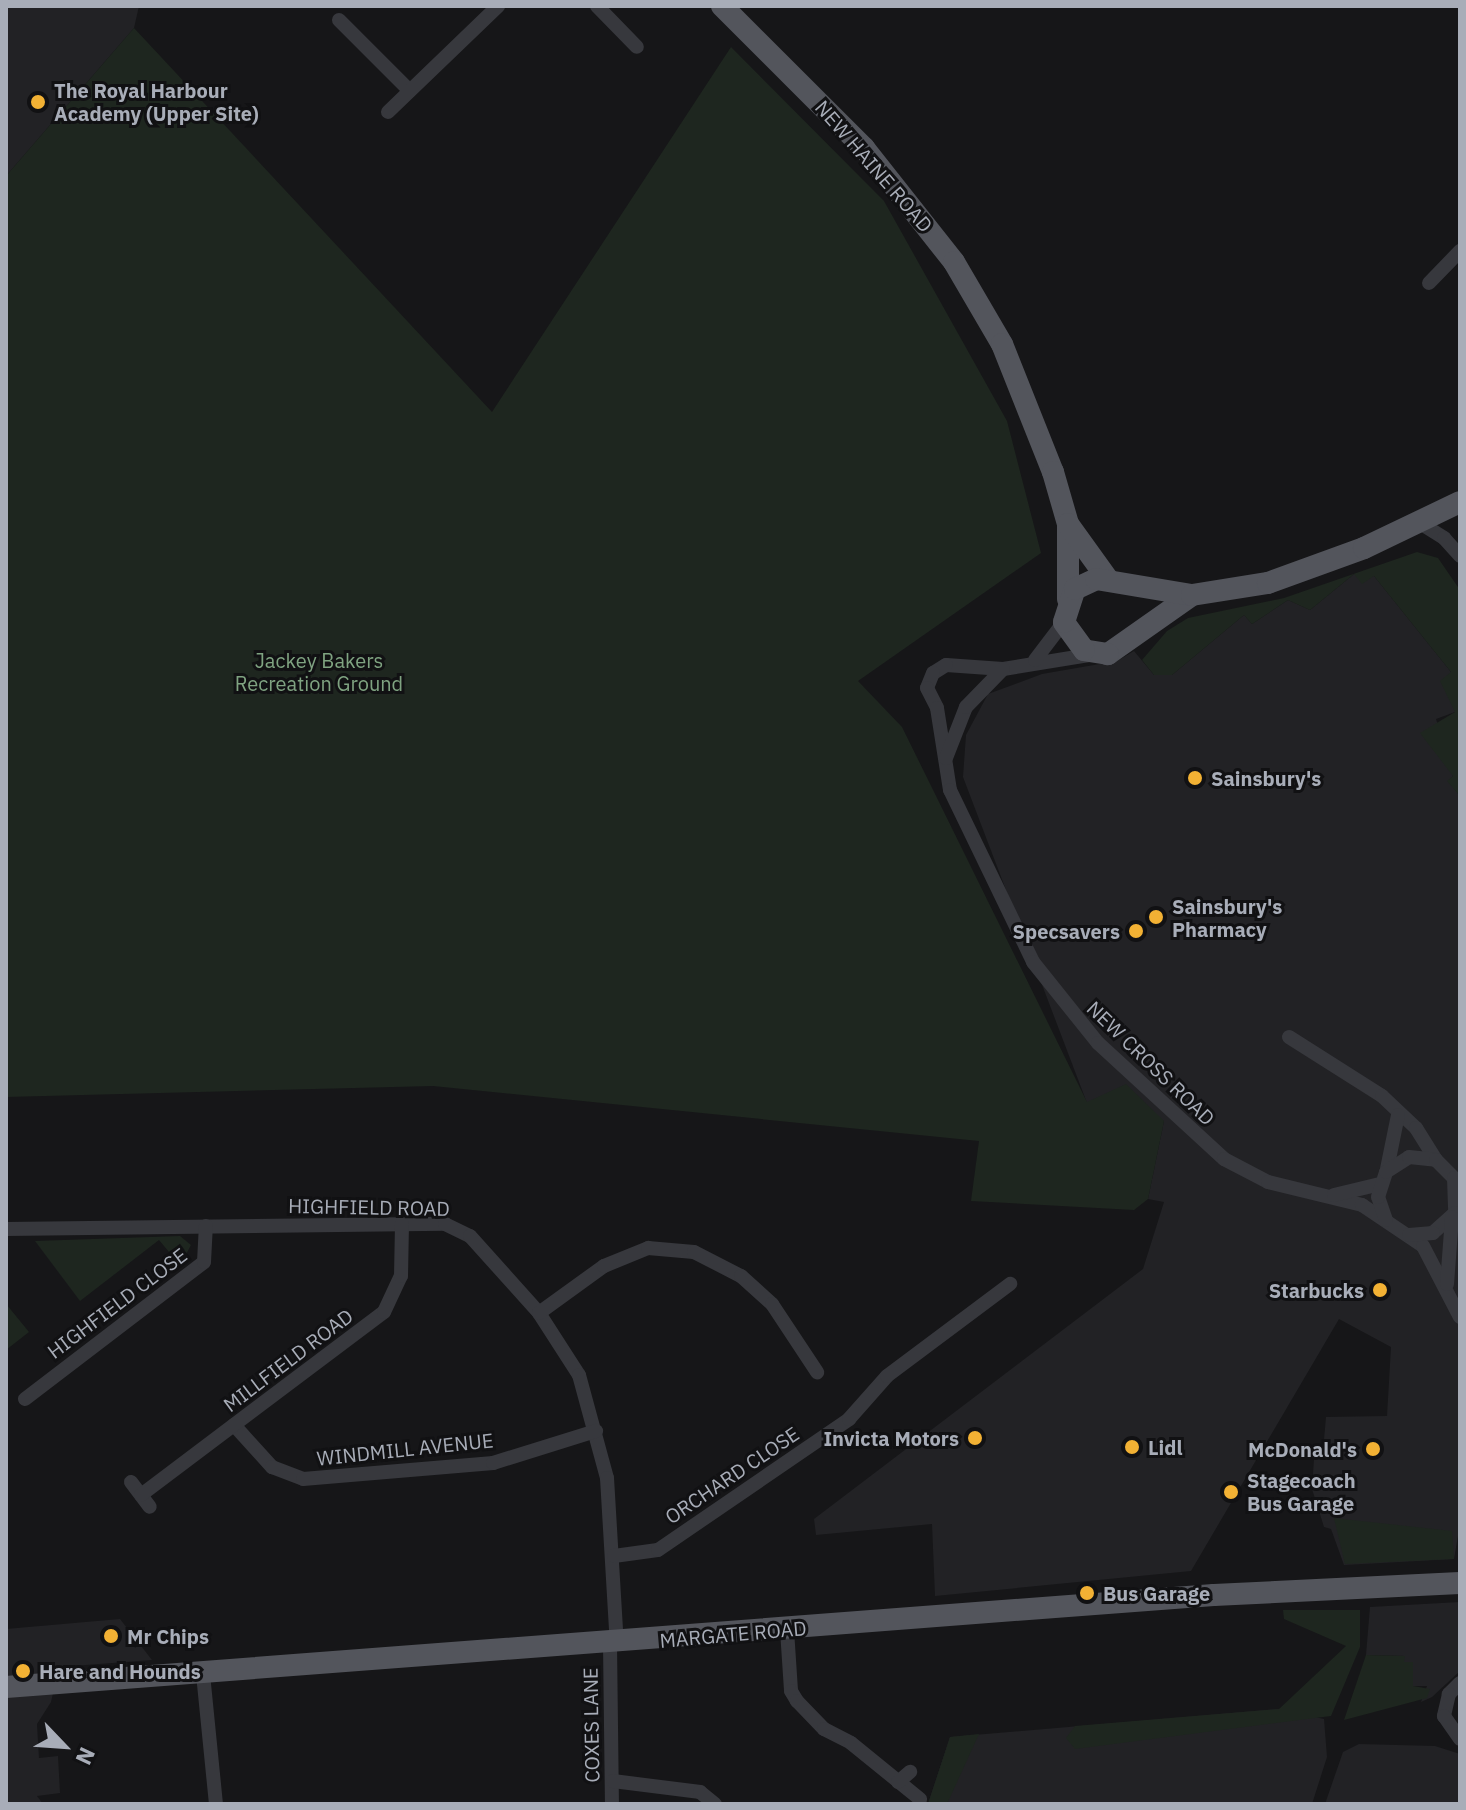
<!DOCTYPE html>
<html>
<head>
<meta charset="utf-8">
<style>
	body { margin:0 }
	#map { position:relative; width:1466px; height:1810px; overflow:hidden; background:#161618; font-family:"IBM Plex Sans",sans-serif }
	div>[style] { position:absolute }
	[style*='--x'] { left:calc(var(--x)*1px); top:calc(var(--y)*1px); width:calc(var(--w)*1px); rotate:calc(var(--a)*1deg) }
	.built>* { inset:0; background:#222225 }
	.green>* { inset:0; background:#1e261f }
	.minor>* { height:14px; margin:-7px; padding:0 7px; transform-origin:7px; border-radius:7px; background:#37383d }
	.primary>* { height:22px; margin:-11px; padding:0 11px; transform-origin:11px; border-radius:11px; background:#53555c }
	.dots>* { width:22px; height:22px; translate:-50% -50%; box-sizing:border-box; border:4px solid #111113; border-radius:50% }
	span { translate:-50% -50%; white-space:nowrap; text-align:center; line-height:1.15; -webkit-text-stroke:6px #111113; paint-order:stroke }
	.poi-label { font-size:20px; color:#a8adb8; font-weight:700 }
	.left { translate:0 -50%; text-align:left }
	.right { translate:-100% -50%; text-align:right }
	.street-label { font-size:20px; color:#a8adb8 }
	.park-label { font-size:20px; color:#7fa381 }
	.frame { position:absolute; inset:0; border:8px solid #a8adb8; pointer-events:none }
	.north { position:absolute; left:24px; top:1706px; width:80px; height:80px; -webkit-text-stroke:6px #111113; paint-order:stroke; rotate:115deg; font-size:22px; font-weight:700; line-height:32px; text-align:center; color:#a8adb8 }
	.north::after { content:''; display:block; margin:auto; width:28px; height:36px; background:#a8adb8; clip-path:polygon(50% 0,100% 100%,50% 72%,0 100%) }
</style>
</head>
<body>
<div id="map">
	<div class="built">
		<div style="clip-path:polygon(6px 6px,139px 6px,134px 28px,6px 176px)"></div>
		<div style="clip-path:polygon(1354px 574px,1374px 576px,1451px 672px,1455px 712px,1436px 719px,1453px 776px,1448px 781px,1460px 796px,1460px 1524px,1454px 1559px,1344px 1565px,1331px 1529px,1324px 1527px,1312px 1489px,1314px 1459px,1323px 1451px,1326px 1417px,1387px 1416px,1391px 1347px,1339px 1319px,1191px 1571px,935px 1596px,932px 1524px,816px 1535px,814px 1519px,1143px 1269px,1164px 1202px,1148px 1199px,1164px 1121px,1087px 1103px,963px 777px,966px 735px,988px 694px,1042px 674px,1117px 661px,1134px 651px,1154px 675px,1172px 675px,1244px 615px,1252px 624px,1288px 600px,1310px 610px)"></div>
		<div style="clip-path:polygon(1460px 1602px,1460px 1671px,1432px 1697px,1421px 1702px,1427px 1686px,1413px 1686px,1413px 1663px,1404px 1662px,1404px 1656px,1366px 1655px,1370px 1607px)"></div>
		<div style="clip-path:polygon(120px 1619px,152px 1660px,59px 1667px,51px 1702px,37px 1724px,39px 1758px,58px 1756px,60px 1793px,37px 1796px,43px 1804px,6px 1804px,6px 1629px)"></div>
		<div style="clip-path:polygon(1279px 1709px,1324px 1719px,1327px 1757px,1312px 1804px,928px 1804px,950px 1737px)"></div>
		<div style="clip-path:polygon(1359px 1744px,1435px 1746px,1460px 1754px,1460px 1804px,1325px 1804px,1343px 1752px)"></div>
	</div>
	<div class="green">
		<div style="clip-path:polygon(134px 28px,492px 412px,731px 47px,884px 201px,1007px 421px,1041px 553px,858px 681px,902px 727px,1087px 1102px,1126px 1084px,1164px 1121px,1148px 1199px,1134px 1210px,971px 1201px,979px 1141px,433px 1086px,6px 1097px,6px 176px)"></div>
		<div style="clip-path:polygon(1417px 552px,1438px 558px,1460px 590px,1460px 796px,1447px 781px,1453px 776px,1420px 733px,1455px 712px,1440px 681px,1451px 672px,1374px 576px,1362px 584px,1354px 574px,1310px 610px,1288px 600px,1252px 624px,1244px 615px,1172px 675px,1154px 675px,1142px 660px,1167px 631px,1188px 618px,1284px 598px)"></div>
		<div style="clip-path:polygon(180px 1236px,191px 1245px,182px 1262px,175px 1248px,169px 1252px,159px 1240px,80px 1301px,35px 1241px)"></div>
		<div style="clip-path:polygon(7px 1305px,29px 1332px,6px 1350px,6px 1306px)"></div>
		<div style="clip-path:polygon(1334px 1518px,1452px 1531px,1454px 1559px,1345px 1564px)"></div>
		<div style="clip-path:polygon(1283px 1610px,1360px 1610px,1360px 1647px,1331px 1716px,1075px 1749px,1066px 1738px,1075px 1726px,1279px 1709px,1346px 1646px,1284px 1619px)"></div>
		<div style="clip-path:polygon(1366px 1655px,1405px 1656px,1404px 1662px,1413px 1662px,1413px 1686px,1430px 1689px,1427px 1698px,1344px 1720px)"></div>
		<div style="clip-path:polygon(979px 1734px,947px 1804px,928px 1804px,950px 1737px)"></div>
	</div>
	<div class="minor">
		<div style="--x:597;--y:6;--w:57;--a:45.7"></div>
		<div style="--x:339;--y:20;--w:100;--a:45"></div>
		<div style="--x:388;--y:112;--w:153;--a:-43.9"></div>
		<div style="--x:1429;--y:283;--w:45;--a:-45.9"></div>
		<div style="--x:1417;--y:521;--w:32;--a:32"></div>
		<div style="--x:1444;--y:538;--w:24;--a:48"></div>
		<div style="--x:1095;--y:654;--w:93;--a:170.7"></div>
		<div style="--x:1003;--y:669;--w:57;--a:-176"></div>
		<div style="--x:946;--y:665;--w:15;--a:148"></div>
		<div style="--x:933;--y:673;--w:16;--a:112"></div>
		<div style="--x:927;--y:688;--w:22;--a:63"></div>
		<div style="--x:937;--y:708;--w:83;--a:81"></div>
		<div style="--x:950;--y:790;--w:191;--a:64.2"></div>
		<div style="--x:1033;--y:962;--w:104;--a:51.3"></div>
		<div style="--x:1098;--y:1043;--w:171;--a:42.6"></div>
		<div style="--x:1224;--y:1159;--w:50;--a:27.6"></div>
		<div style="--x:1268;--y:1182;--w:97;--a:13.7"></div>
		<div style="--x:1362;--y:1205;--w:73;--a:33.9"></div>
		<div style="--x:1423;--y:1246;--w:80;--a:62.5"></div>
		<div style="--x:1035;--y:660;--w:48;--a:-52.7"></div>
		<div style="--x:946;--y:758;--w:55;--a:-68.6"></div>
		<div style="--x:966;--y:707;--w:53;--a:-45.8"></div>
		<div style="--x:1289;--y:1037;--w:110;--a:32.4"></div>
		<div style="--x:1382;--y:1096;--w:47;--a:43.3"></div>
		<div style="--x:1416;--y:1128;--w:38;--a:58"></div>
		<div style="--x:1387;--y:1169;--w:55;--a:-78.5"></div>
		<div style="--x:1334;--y:1195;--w:47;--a:-13.4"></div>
		<div style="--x:1386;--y:1220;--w:24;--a:-109"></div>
		<div style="--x:1378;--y:1197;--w:26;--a:-72"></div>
		<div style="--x:1386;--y:1172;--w:27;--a:-33"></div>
		<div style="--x:1409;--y:1157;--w:27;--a:6"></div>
		<div style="--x:1436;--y:1160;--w:25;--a:45"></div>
		<div style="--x:1454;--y:1178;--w:35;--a:88"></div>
		<div style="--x:1455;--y:1213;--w:30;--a:138"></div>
		<div style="--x:1433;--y:1233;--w:24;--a:175"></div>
		<div style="--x:6;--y:1229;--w:439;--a:-0.7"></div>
		<div style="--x:445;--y:1224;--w:28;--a:26"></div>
		<div style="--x:470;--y:1236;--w:103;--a:48.1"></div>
		<div style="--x:539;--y:1313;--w:74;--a:57.2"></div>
		<div style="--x:579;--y:1375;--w:107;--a:74.8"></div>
		<div style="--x:607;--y:1478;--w:166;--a:86.6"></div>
		<div style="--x:1447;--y:1284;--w:67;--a:-85.7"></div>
		<div style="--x:539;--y:1313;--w:80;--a:-35.9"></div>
		<div style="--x:604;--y:1266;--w:48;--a:-22.2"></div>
		<div style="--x:648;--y:1248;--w:46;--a:5"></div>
		<div style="--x:694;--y:1252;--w:53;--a:27.1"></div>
		<div style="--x:741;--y:1276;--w:42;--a:42.1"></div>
		<div style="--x:772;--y:1304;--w:82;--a:56.5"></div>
		<div style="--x:25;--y:1399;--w:225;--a:-37.4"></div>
		<div style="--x:204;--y:1262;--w:36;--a:-87"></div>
		<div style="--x:234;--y:1425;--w:57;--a:47.9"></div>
		<div style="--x:272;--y:1467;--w:33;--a:21"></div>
		<div style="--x:303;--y:1479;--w:191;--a:-4.8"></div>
		<div style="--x:493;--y:1463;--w:108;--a:-17.3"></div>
		<div style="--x:131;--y:1482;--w:31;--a:53"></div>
		<div style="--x:141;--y:1495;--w:304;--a:-37"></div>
		<div style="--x:384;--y:1312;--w:40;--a:-65"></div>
		<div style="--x:401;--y:1276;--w:52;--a:-88.9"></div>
		<div style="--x:614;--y:1556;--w:44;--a:-7.8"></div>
		<div style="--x:658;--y:1550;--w:232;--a:-34.4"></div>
		<div style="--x:849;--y:1419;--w:57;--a:-48.5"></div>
		<div style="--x:887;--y:1376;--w:154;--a:-36.8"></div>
		<div style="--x:787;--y:1630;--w:61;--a:86.2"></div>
		<div style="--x:791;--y:1691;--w:12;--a:59"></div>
		<div style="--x:797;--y:1701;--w:39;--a:46"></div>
		<div style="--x:824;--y:1729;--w:30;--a:27"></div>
		<div style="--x:851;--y:1743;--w:89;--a:39.1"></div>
		<div style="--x:610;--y:1644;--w:160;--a:89.3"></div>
		<div style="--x:203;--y:1674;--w:131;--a:84.3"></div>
		<div style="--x:1460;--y:1683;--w:16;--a:135"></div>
		<div style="--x:1449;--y:1694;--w:23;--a:103"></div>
		<div style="--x:1444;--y:1716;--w:28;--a:55"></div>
		<div style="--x:613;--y:1781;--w:88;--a:7.2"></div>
		<div style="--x:700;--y:1792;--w:19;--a:39"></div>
		<div style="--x:898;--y:1782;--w:16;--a:-40"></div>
	</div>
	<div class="primary">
		<div style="--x:722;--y:6;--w:201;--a:45"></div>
		<div style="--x:864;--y:148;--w:145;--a:51.7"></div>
		<div style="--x:954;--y:262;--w:95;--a:59.7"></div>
		<div style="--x:1002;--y:344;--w:138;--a:68.3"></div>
		<div style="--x:1053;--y:472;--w:54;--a:73.9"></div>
		<div style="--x:1068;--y:524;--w:75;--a:90"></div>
		<div style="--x:1068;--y:524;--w:67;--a:54.2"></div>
		<div style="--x:1192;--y:595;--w:103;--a:144.9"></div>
		<div style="--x:1108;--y:654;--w:24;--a:-171"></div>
		<div style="--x:1084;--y:650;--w:34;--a:-126"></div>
		<div style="--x:1064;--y:622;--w:35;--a:-72"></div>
		<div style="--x:1075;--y:589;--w:23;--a:-25"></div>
		<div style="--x:1096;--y:579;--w:97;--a:9.5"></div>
		<div style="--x:1192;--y:595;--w:77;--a:-9"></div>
		<div style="--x:1268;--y:583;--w:102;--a:-20"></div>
		<div style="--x:1364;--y:548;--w:106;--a:-25.6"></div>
		<div style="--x:6;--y:1687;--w:1211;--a:-4.36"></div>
		<div style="--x:1214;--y:1595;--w:246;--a:-2.8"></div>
	</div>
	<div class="dots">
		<div style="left:38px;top:102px;background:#f2b134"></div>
		<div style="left:1195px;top:778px;background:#f2b134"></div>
		<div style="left:1156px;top:917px;background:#f2b134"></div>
		<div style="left:1136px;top:931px;background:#f2b134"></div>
		<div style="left:1380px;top:1290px;background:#f2b134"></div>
		<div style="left:975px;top:1438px;background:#f2b134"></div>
		<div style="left:1132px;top:1447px;background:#f2b134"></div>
		<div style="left:1373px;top:1449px;background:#f2b134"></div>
		<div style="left:1231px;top:1492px;background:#f2b134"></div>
		<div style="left:1087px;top:1593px;background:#f2b134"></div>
		<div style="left:111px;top:1636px;background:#f2b134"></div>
		<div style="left:23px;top:1671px;background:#f2b134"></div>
	</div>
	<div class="poi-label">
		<span class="left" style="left:54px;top:102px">The Royal Harbour<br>Academy (Upper Site)</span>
		<span class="left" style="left:1211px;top:778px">Sainsbury's</span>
		<span class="left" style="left:1172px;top:918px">Sainsbury's<br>Pharmacy</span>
		<span class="right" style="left:1120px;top:931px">Specsavers</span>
		<span class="right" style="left:1364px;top:1290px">Starbucks</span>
		<span class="right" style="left:959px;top:1438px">Invicta Motors</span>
		<span class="left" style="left:1148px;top:1447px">Lidl</span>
		<span class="right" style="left:1357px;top:1449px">McDonald's</span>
		<span class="left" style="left:1247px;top:1492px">Stagecoach<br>Bus Garage</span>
		<span class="left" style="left:1103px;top:1593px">Bus Garage</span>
		<span class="left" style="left:127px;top:1636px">Mr Chips</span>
		<span class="left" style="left:39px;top:1671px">Hare and Hounds</span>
	</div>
	<div class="street-label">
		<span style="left:874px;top:166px;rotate:49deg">NEW HAINE ROAD</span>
		<span style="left:1151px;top:1063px;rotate:44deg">NEW CROSS ROAD</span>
		<span style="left:369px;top:1207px;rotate:1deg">HIGHFIELD ROAD</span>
		<span style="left:117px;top:1303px;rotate:-37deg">HIGHFIELD CLOSE</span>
		<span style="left:288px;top:1360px;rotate:-37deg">MILLFIELD ROAD</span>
		<span style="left:405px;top:1449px;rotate:-6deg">WINDMILL AVENUE</span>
		<span style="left:732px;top:1475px;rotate:-34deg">ORCHARD CLOSE</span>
		<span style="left:733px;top:1634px;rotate:-5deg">MARGATE ROAD</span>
		<span style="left:591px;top:1725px;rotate:-91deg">COXES LANE</span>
	</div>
	<div class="park-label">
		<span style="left:319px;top:672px">Jackey Bakers<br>Recreation Ground</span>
	</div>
	<div class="frame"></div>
	<div class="north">N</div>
</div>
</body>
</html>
